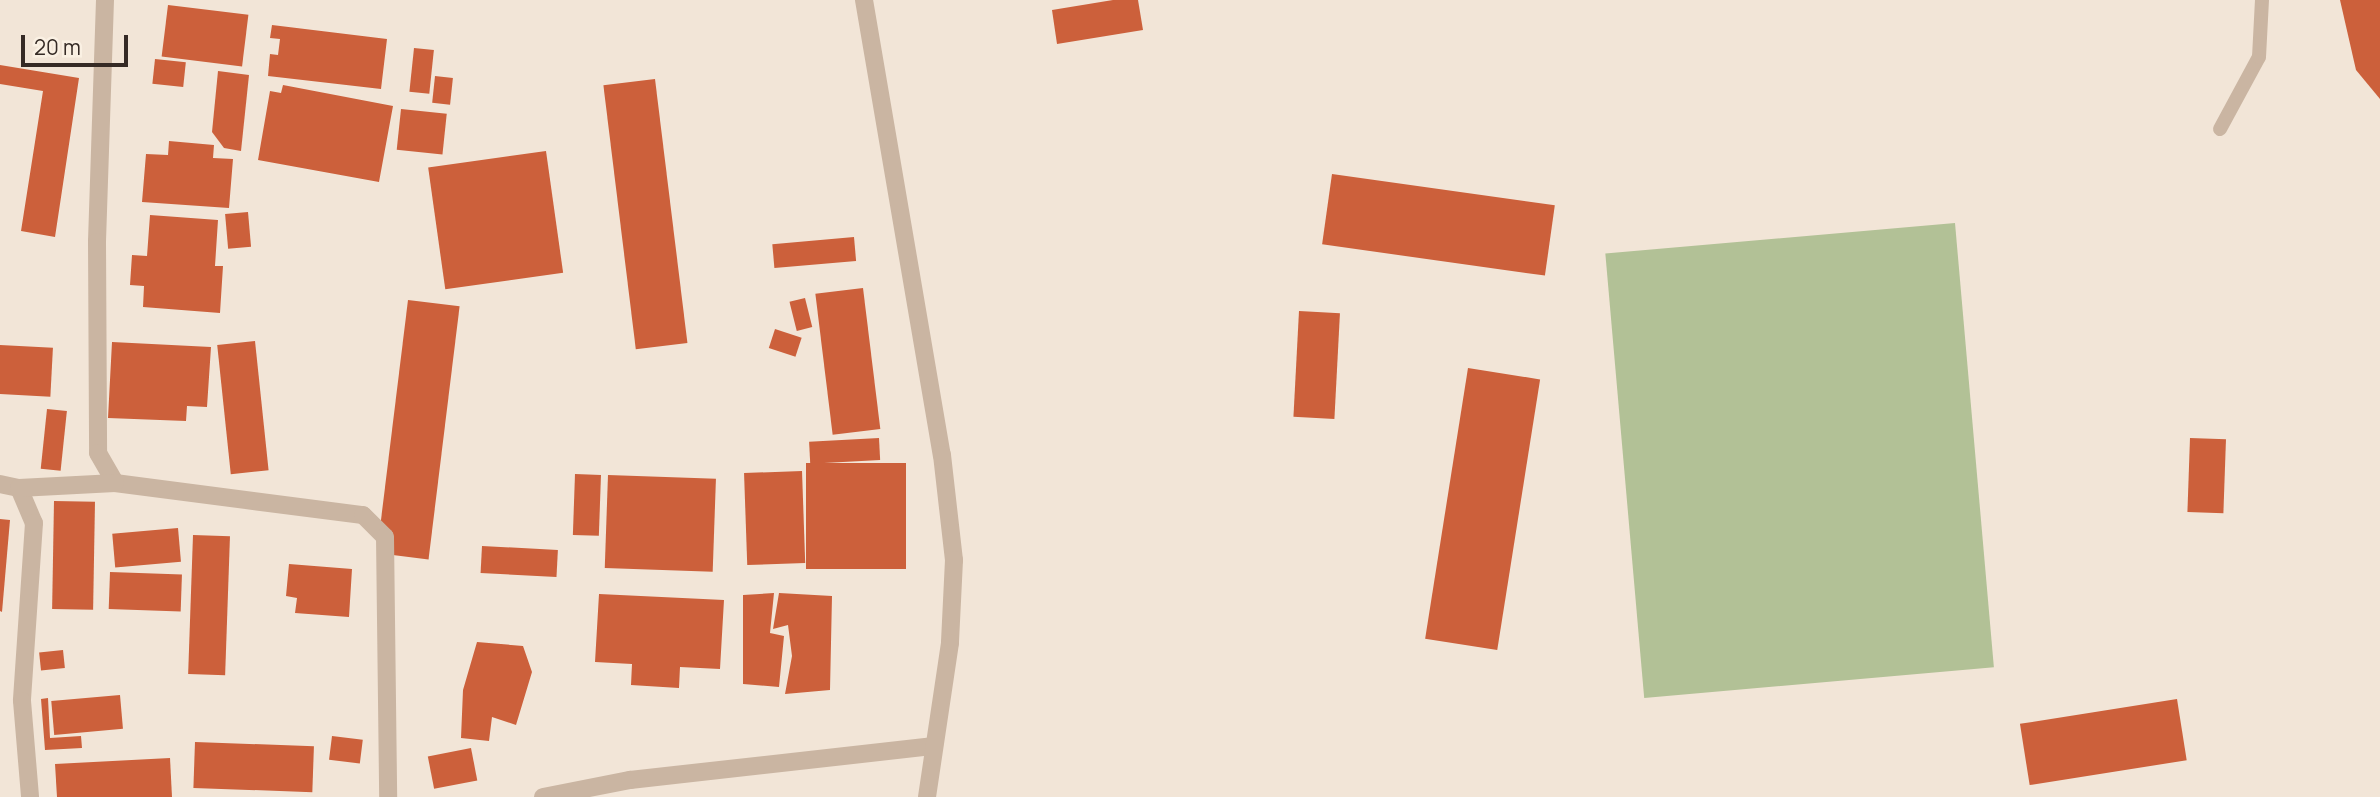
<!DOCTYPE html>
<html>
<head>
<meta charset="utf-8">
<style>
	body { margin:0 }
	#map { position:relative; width:2380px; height:797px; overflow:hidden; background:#f2e5d7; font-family:Manrope,sans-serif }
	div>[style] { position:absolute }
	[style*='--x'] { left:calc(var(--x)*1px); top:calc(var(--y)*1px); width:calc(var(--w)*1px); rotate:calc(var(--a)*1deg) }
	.green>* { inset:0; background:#b2c196; transform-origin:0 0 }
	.building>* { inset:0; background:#cc603b; transform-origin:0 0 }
	.service>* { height:14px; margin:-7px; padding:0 7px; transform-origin:7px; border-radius:7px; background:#cab5a2 }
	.minor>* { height:18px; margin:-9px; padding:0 9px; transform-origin:9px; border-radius:9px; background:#cab5a2 }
	.tertiary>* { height:18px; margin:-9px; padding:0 9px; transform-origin:9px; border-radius:9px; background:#cab5a2 }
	span { translate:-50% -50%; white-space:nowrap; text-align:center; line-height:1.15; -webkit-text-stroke:7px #faf0e3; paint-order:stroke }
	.scale { position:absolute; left:21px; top:35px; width:107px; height:32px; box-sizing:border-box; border:4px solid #352a25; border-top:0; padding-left:9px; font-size:21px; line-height:24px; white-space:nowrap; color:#352a25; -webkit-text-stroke:5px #faf0e3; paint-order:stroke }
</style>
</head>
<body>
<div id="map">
	<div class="green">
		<div style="left:1955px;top:223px;width:446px;height:351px;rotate:85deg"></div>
	</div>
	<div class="building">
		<div style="clip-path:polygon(1113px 0,1138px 0,1143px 30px,1057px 44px,1052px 10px)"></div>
		<div style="clip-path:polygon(2340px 0,2380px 0,2380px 99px,2356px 70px)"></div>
		<div style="left:168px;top:5px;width:81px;height:52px;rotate:7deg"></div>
		<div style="clip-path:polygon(272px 25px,387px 39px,381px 89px,268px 76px,270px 54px,278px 55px,280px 39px,270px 38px)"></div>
		<div style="left:414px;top:48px;width:20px;height:44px;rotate:6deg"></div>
		<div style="left:155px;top:59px;width:31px;height:25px;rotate:6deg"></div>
		<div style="clip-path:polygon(0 65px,79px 78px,55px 237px,21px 231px,43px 91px,0 84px)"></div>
		<div style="clip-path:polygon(218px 71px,249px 75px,241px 151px,224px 148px,212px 132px)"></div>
		<div style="left:435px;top:76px;width:18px;height:27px;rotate:6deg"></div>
		<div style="left:655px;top:79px;width:266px;height:52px;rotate:83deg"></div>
		<div style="clip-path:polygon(283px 85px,393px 106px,379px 182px,258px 160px,270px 91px,281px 93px)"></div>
		<div style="left:401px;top:109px;width:46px;height:41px;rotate:6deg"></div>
		<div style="clip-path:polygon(169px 141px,214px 145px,213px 158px,233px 159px,229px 208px,142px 202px,146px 154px,168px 155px)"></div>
		<div style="left:546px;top:151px;width:123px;height:119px;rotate:82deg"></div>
		<div style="left:1332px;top:174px;width:225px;height:71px;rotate:8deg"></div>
		<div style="left:248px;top:212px;width:35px;height:23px;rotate:85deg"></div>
		<div style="clip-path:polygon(150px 215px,218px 220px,215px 266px,223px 266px,220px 313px,143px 307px,144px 286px,130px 285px,132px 255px,147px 256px)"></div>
		<div style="left:854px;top:237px;width:24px;height:82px;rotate:85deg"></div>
		<div style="left:863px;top:288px;width:142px;height:48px;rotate:83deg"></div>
		<div style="left:805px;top:298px;width:30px;height:16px;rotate:76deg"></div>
		<div style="left:408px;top:300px;width:52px;height:255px;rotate:7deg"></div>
		<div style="left:1299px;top:311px;width:41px;height:106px;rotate:3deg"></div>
		<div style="left:775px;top:329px;width:28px;height:20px;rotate:18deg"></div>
		<div style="left:255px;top:341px;width:130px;height:38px;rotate:84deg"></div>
		<div style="clip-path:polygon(112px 342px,211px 347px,207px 407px,187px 406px,186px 421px,108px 418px)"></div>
		<div style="left:0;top:345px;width:53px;height:49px;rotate:3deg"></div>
		<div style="left:1468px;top:368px;width:73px;height:274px;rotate:9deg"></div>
		<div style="left:47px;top:409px;width:20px;height:60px;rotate:6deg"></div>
		<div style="left:879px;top:438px;width:22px;height:70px;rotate:87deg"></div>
		<div style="left:2190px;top:438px;width:36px;height:74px;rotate:2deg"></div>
		<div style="left:906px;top:463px;width:106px;height:100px;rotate:90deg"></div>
		<div style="left:802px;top:471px;width:92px;height:58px;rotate:88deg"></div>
		<div style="left:575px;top:474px;width:26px;height:61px;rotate:2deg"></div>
		<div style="left:608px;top:475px;width:108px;height:93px;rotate:2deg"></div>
		<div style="left:54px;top:501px;width:41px;height:108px;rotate:1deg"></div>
		<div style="clip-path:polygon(0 519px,10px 520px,2px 612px,0 611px)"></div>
		<div style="left:178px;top:528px;width:34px;height:66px;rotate:85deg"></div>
		<div style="left:193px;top:535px;width:37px;height:139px;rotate:2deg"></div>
		<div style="left:482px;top:546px;width:76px;height:27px;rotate:3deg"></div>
		<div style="clip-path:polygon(289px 564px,352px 569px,349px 617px,295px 613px,297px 598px,286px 596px)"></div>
		<div style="left:110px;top:572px;width:72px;height:37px;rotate:2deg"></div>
		<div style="clip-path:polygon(774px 593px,770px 633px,784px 636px,779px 687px,743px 684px,743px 595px)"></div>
		<div style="clip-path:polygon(779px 593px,832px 596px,830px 690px,785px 694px,792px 656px,788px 625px,773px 629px)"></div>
		<div style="clip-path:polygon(599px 594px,724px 600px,720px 669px,680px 667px,679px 688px,631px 685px,632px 664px,595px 662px)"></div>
		<div style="clip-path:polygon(477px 642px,523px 646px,532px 672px,516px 725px,492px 717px,489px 741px,461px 738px,463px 690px)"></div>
		<div style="left:63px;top:650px;width:18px;height:24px;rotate:84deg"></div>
		<div style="left:120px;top:695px;width:34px;height:69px;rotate:85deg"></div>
		<div style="clip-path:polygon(48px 698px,50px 738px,81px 736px,82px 748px,45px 750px,41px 699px)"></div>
		<div style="left:2177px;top:699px;width:62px;height:159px;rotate:81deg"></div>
		<div style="left:332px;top:736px;width:31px;height:24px;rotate:7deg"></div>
		<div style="left:195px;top:742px;width:119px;height:46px;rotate:2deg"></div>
		<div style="left:471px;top:748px;width:33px;height:44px;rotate:79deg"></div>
		<div style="clip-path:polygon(170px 758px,172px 797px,57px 797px,55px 764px)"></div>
	</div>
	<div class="service">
		<div style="--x:2220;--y:129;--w:82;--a:-61.6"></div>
		<div style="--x:2259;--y:57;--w:57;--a:-87"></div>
	</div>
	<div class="minor">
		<div style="--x:105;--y:0;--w:242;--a:91.9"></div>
		<div style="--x:97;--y:242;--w:211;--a:89.7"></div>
		<div style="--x:98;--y:453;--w:34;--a:60"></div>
		<div style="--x:115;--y:483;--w:250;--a:7.4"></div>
		<div style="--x:363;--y:515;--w:31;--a:45"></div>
		<div style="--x:385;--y:537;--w:260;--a:89.3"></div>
		<div style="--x:0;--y:484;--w:19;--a:12"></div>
		<div style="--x:19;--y:488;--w:38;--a:67"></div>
		<div style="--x:34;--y:523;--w:178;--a:93.9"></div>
		<div style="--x:22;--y:701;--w:96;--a:85.2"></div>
		<div style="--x:19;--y:488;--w:96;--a:-3"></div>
		<div style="--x:543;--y:797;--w:89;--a:-11.1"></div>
		<div style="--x:630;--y:780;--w:306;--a:-6.4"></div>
	</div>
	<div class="tertiary">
		<div style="--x:864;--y:0;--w:462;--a:80.3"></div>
		<div style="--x:942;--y:455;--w:106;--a:83.5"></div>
		<div style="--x:954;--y:560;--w:83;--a:92.8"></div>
		<div style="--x:950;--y:643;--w:156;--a:98.5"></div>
	</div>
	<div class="scale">20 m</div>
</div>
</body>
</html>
